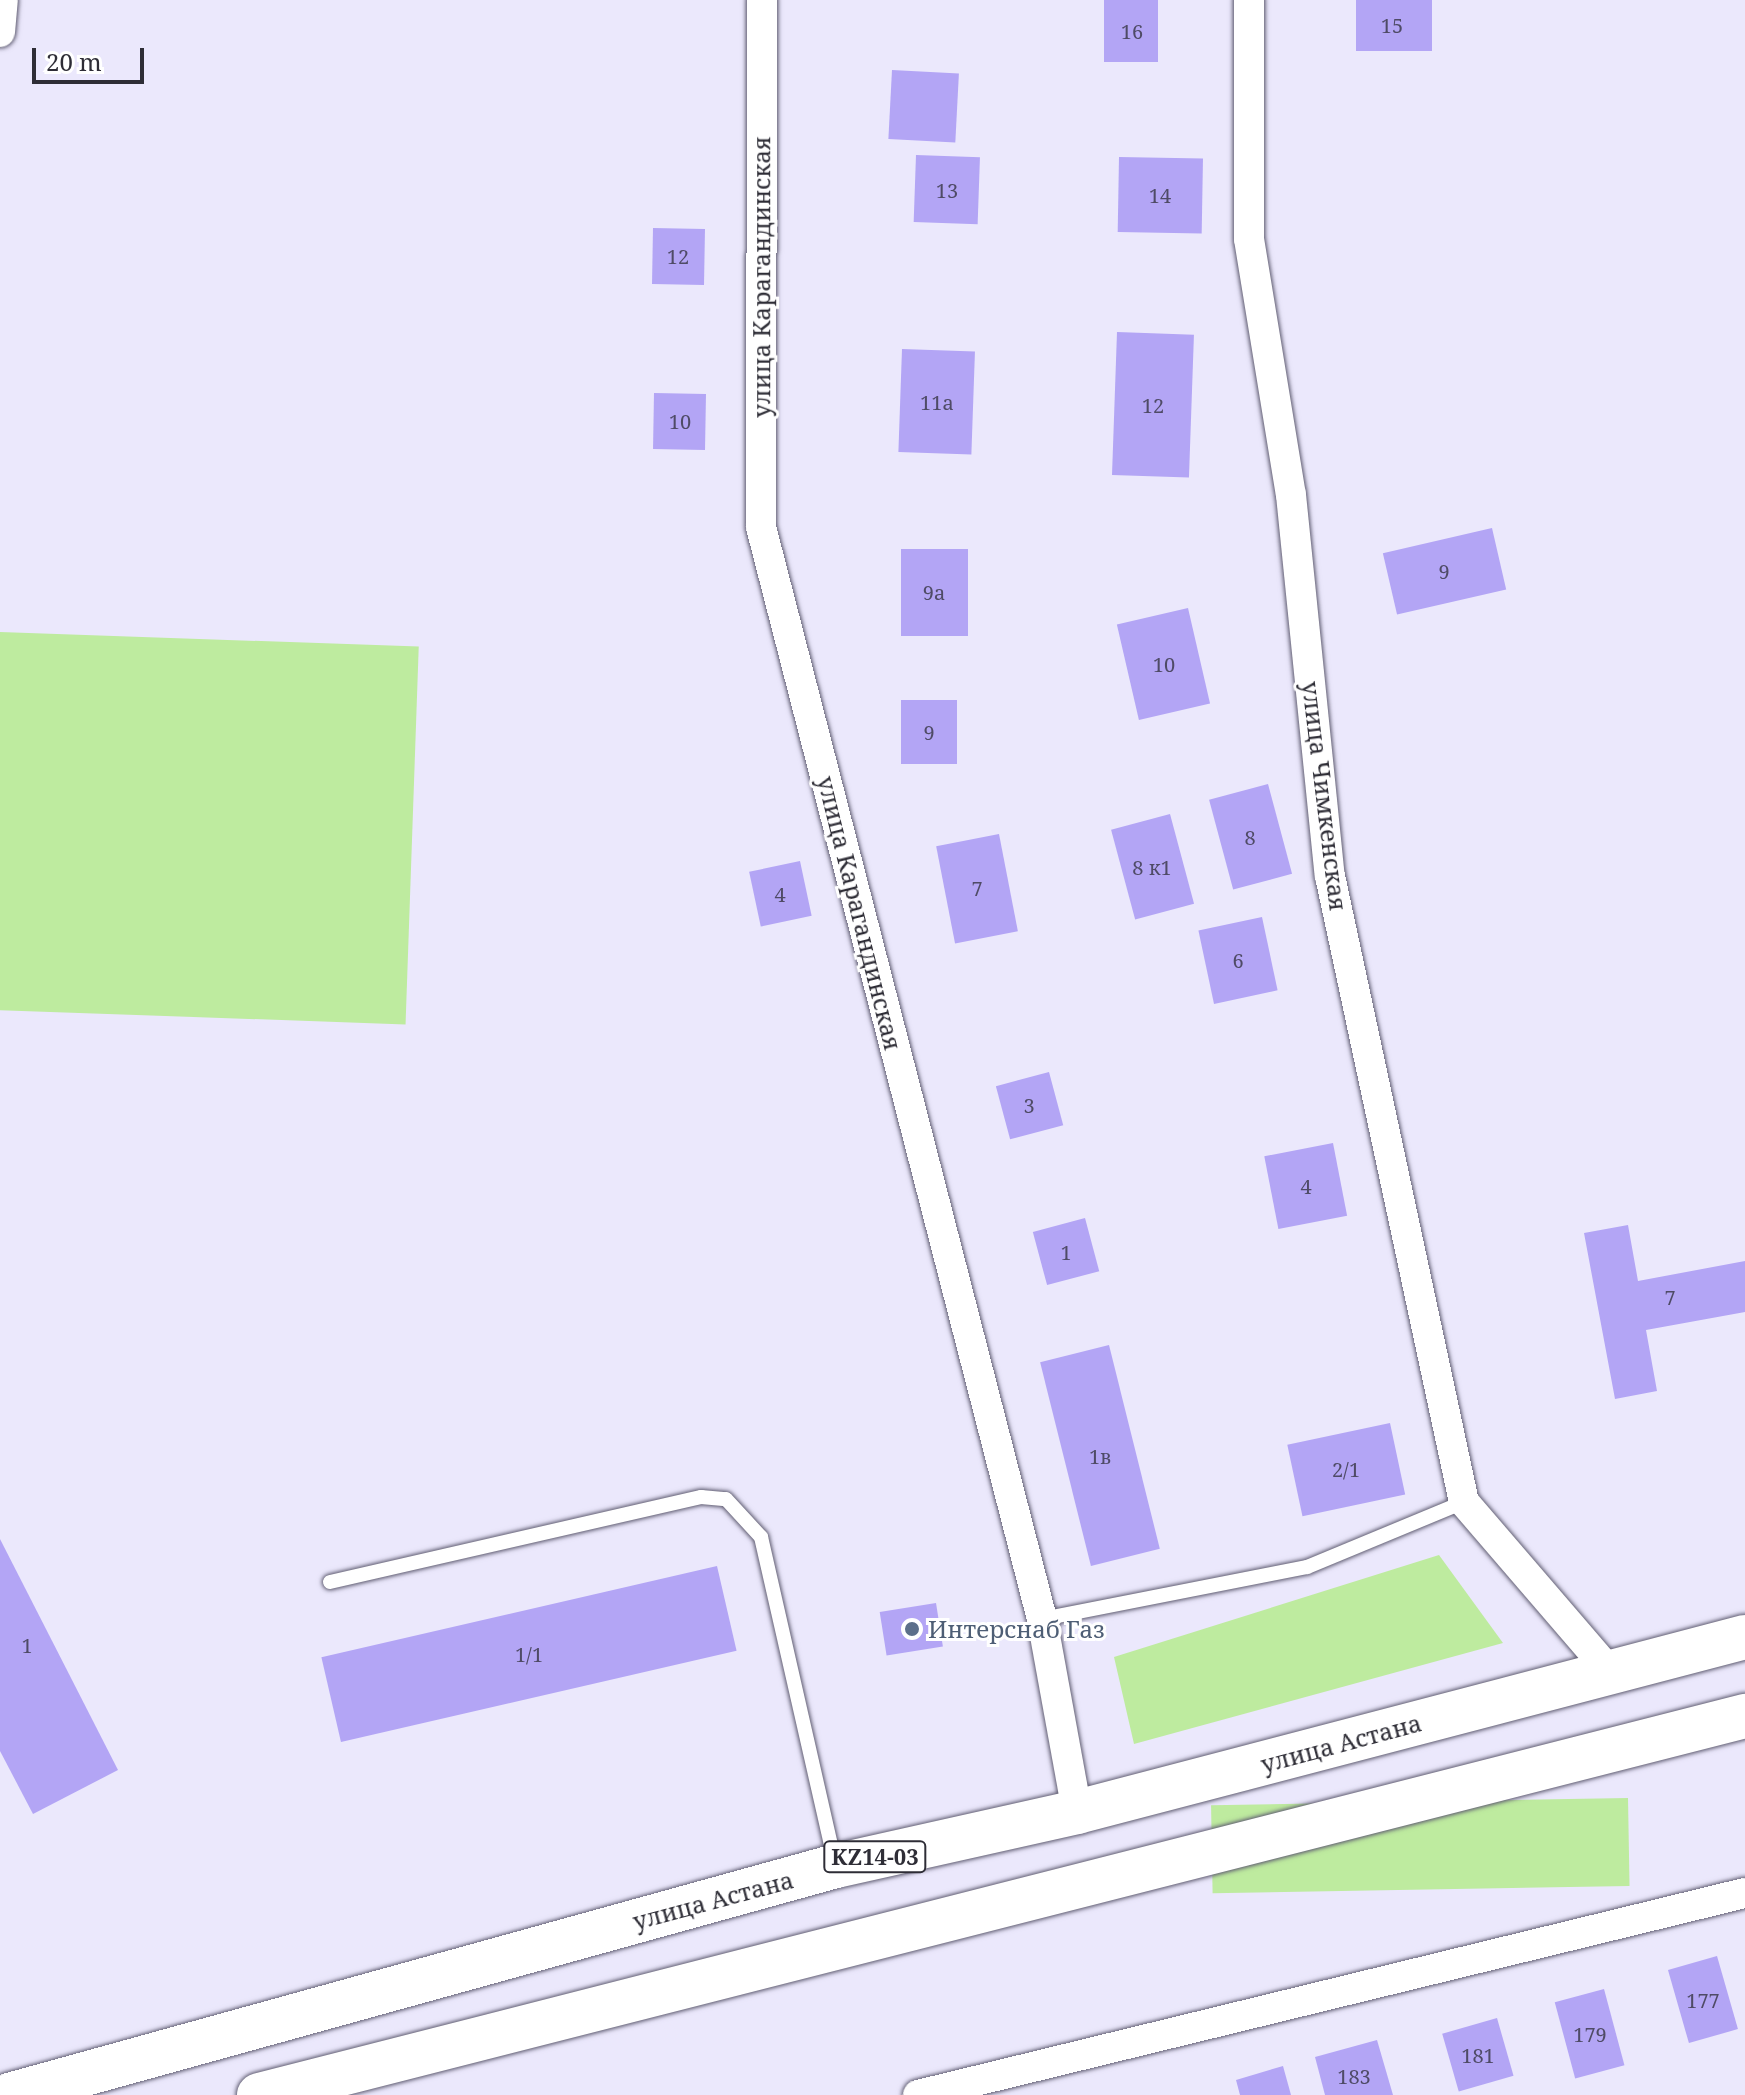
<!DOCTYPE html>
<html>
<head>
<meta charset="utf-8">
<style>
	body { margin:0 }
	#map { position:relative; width:1745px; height:2095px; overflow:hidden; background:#ebe8fc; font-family:"Noto Serif",serif }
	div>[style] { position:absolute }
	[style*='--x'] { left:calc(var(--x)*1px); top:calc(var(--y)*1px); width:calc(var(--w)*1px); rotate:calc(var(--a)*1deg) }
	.green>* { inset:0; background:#beeb9f; transform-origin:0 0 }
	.building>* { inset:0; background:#b3a5f5; transform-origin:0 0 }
	.roads { filter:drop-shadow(0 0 2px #615e73) drop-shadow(0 0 2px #615e73) }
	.service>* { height:14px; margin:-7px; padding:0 7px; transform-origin:7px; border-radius:7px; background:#fff }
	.minor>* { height:30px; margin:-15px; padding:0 15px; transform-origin:15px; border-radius:15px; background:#fff }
	.primary>* { height:44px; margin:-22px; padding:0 22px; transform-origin:22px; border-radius:22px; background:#fff }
	.dots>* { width:22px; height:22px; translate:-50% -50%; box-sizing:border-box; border:4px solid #fff; border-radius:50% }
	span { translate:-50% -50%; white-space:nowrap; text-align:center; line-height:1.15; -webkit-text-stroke:6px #fff; paint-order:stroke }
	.number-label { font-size:20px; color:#4f4b66 }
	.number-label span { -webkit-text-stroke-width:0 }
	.shield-label span { padding:2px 6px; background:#fff; border:2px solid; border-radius:6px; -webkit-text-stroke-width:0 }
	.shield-label { font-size:22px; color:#2e2d36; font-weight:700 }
	.street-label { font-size:24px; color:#2e2d36 }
	.service-label { font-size:24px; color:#4e5e75 }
	.left { translate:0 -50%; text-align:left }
	.scale { position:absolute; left:32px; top:48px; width:112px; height:36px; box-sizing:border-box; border:4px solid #2e2d36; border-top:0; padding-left:10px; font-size:24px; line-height:28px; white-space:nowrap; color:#2e2d36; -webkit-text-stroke:6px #fff; paint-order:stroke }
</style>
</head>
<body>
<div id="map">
	<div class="green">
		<div style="left:0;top:632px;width:419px;height:378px;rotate:2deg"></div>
		<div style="clip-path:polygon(1439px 1555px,1503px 1643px,1134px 1744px,1114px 1657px)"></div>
		<div style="left:1628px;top:1798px;width:88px;height:417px;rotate:89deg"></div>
	</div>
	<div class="building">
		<div style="left:1104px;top:0;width:54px;height:62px"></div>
		<div style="left:1356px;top:0;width:76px;height:51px"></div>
		<div style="left:892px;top:70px;width:67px;height:69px;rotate:3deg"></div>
		<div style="left:916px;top:155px;width:64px;height:67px;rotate:2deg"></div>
		<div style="left:1119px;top:157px;width:84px;height:75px;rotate:1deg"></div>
		<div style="left:653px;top:228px;width:52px;height:56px;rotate:1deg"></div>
		<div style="left:1117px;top:332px;width:77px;height:143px;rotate:2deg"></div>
		<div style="left:902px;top:349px;width:73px;height:103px;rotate:2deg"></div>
		<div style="left:654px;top:393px;width:52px;height:56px;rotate:1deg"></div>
		<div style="left:1492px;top:528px;width:63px;height:112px;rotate:77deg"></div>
		<div style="left:901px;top:549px;width:67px;height:87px"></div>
		<div style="left:1188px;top:608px;width:98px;height:73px;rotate:77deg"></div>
		<div style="left:901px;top:700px;width:56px;height:64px"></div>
		<div style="left:1268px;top:784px;width:93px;height:61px;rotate:75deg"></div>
		<div style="left:1170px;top:814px;width:93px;height:61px;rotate:75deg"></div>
		<div style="left:999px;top:834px;width:99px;height:64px;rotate:79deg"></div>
		<div style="left:800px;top:861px;width:56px;height:52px;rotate:78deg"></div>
		<div style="left:1262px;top:917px;width:75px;height:65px;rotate:78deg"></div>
		<div style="left:1049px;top:1072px;width:55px;height:55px;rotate:75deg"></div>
		<div style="left:1333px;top:1143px;width:74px;height:70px;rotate:79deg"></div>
		<div style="left:1085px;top:1218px;width:55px;height:54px;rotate:75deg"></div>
		<div style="clip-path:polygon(1628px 1225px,1638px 1281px,1745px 1261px,1745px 1312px,1646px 1330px,1657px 1391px,1615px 1399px,1584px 1233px)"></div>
		<div style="left:1109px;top:1345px;width:210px;height:71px;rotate:76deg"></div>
		<div style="left:1390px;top:1423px;width:73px;height:105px;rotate:78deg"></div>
		<div style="clip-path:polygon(0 1539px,118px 1770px,33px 1814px,0 1751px)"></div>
		<div style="left:717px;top:1566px;width:87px;height:406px;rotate:77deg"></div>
		<div style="left:936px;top:1603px;width:44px;height:57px;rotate:81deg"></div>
		<div style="left:1717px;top:1956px;width:76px;height:51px;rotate:74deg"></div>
		<div style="left:1604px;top:1989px;width:79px;height:51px;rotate:75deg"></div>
		<div style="left:1497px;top:2018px;width:60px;height:57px;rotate:74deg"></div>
		<div style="clip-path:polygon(1377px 2040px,1393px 2095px,1325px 2095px,1315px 2057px)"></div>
		<div style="clip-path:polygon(1283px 2066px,1291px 2095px,1240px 2095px,1236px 2080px)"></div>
	</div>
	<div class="roads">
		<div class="service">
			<div style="--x:330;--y:1582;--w:381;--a:-12.9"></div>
			<div style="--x:701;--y:1497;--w:25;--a:5"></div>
			<div style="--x:726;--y:1499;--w:52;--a:47.4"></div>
			<div style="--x:761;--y:1537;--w:333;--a:77.2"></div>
			<div style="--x:1042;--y:1619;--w:270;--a:-11.1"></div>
			<div style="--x:1307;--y:1567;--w:170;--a:-22.5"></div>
		</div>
		<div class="minor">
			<div style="--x:762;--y:0;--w:527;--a:90.11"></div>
			<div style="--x:761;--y:527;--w:1128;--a:75.57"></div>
			<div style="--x:1042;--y:1619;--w:196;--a:79.7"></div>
			<div style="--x:1249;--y:0;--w:239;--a:90"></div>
			<div style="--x:1249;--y:239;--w:259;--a:80.7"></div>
			<div style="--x:1291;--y:495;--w:383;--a:84.2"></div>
			<div style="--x:1330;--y:876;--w:640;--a:77.92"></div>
			<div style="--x:1464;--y:1502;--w:225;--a:49.3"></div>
			<div style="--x:0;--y:32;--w:32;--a:-85"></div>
			<div style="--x:918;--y:2095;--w:851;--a:-13.73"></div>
		</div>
		<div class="primary">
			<div style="--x:9;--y:2095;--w:858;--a:-15.48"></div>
			<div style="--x:836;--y:1866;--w:247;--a:-12.6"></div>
			<div style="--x:1077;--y:1812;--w:691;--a:-14.68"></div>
			<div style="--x:259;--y:2095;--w:1534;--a:-14.31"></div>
		</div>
	</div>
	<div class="dots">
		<div style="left:912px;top:1629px;background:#5c6f8a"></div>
	</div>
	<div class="number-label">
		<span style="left:1392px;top:25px">15</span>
		<span style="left:1132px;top:31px">16</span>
		<span style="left:947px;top:190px">13</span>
		<span style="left:1160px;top:195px">14</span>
		<span style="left:678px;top:256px">12</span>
		<span style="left:937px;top:402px">11а</span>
		<span style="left:1153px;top:405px">12</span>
		<span style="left:680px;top:421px">10</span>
		<span style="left:1444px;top:571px">9</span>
		<span style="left:934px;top:592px">9а</span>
		<span style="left:1164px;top:664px">10</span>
		<span style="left:929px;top:732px">9</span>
		<span style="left:1250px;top:837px">8</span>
		<span style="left:1152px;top:867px">8 к1</span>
		<span style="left:977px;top:888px">7</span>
		<span style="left:780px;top:894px">4</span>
		<span style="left:1238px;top:960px">6</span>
		<span style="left:1029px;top:1105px">3</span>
		<span style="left:1306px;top:1186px">4</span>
		<span style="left:1066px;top:1252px">1</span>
		<span style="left:1670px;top:1297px">7</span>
		<span style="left:1100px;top:1456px">1в</span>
		<span style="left:1346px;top:1469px">2/1</span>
		<span style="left:27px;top:1645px">1</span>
		<span style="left:529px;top:1654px">1/1</span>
		<span style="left:1703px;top:2000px">177</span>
		<span style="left:1590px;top:2034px">179</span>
		<span style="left:1478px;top:2055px">181</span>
		<span style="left:1354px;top:2076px">183</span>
	</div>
	<div class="shield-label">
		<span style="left:875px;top:1857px">KZ14-03</span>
	</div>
	<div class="street-label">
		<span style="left:761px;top:277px;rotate:-90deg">улица Карагандинская</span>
		<span style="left:1325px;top:796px;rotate:83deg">улица Чимкенская</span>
		<span style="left:860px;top:913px;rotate:76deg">улица Карагандинская</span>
		<span style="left:1341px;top:1743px;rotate:-15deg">улица Астана</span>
		<span style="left:713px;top:1900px;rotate:-15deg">улица Астана</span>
	</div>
	<div class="service-label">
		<span class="left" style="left:928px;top:1629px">Интерснаб Газ</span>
	</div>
	<div class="scale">20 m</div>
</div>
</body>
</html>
